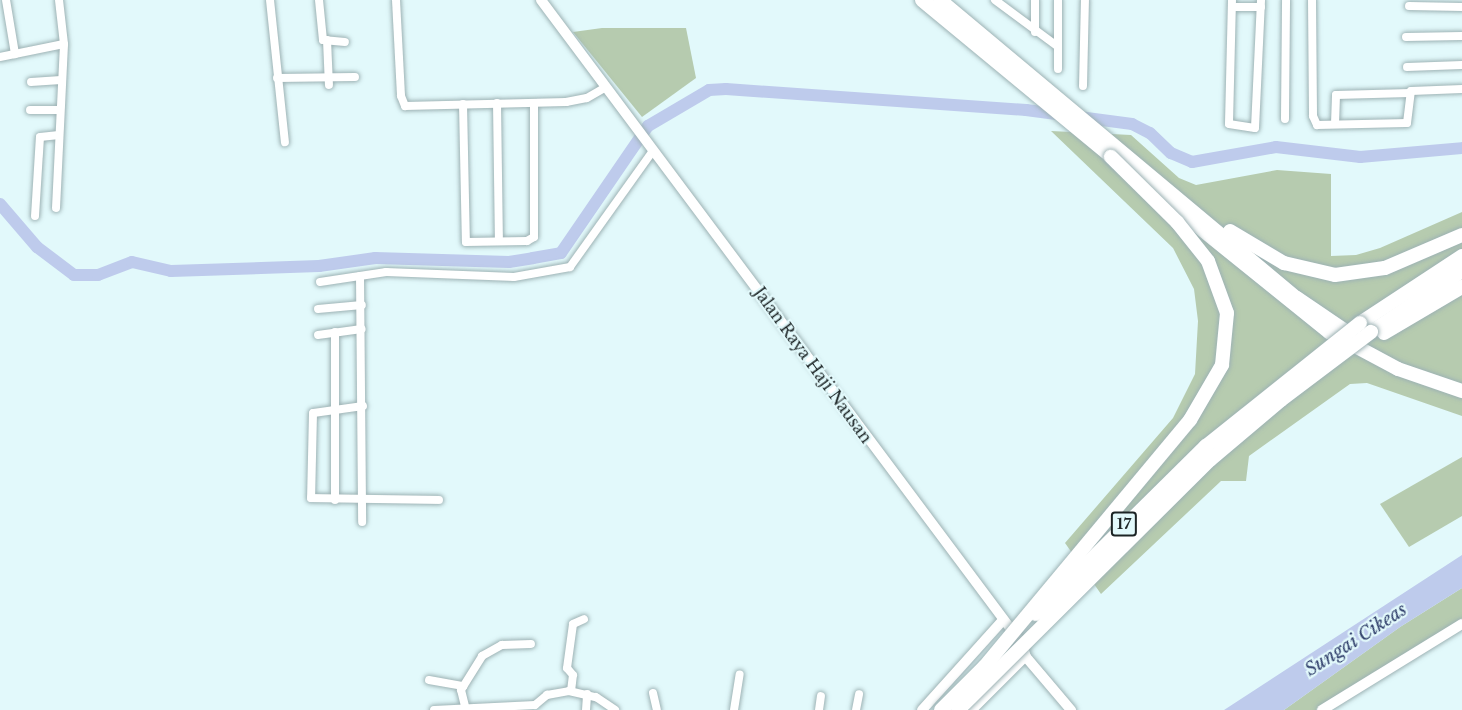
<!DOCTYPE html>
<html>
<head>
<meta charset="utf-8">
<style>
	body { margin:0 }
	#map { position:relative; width:1462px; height:710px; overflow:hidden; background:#e2f9fb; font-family:"Libre Baskerville",serif }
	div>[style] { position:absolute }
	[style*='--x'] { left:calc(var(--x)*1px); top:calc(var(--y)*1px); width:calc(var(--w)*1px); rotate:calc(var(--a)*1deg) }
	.green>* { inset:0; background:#b6cbaf }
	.water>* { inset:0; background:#becbec }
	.river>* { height:12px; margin:-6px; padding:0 6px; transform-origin:6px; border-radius:6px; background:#becbec }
	.roads { filter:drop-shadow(0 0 2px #9db2b4) drop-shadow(0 0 2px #9db2b4) }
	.street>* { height:8px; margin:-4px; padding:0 4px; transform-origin:4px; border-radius:4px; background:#fff }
	.secondary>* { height:10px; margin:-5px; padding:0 5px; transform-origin:5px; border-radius:5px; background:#fff }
	.highway>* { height:14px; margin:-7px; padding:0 7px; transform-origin:7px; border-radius:7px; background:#fff }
	.bridges { filter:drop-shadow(0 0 2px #9db2b4) drop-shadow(0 0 2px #9db2b4) }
	.highway-bridge>* { height:14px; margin:-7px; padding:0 7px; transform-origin:7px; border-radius:7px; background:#fff }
	span { translate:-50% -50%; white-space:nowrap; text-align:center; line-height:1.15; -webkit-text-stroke:4.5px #e2f9fb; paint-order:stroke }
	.shield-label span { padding:2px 4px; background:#e2f9fb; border:2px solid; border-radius:4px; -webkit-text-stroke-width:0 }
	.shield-label { font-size:15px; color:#1c2425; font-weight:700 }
	.street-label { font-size:16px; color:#1c2425 }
	.water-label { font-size:18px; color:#303f6b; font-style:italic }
</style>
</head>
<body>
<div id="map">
	<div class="green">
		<div style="clip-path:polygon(602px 28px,686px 28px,696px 78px,642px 117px,573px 32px)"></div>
		<div style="clip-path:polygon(1051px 131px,1131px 135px,1179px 178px,1196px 185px,1277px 170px,1331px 174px,1331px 256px,1356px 255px,1380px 248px,1462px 212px,1462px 416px,1367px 383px,1350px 384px,1249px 456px,1246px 481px,1221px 481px,1101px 594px,1065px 543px,1173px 418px,1195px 374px,1198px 321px,1194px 289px,1173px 248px)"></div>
		<div style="clip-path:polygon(1462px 457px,1462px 516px,1409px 547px,1380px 504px)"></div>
		<div style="clip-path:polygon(1462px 588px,1462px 619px,1316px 710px,1284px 710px,1400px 627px)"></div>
	</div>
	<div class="water">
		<div style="clip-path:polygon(1462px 555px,1462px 588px,1400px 627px,1284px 710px,1224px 710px)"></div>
	</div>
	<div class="river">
		<div style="--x:0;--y:204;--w:57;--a:49.3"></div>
		<div style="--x:37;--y:247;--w:46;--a:37.1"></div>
		<div style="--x:74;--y:275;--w:24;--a:0"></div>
		<div style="--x:98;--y:275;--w:36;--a:-21"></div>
		<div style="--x:132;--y:262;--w:40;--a:13"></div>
		<div style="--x:171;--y:271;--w:148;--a:-1.9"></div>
		<div style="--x:319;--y:266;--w:57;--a:-8.1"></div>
		<div style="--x:375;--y:258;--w:134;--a:1.7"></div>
		<div style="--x:509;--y:262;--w:24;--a:-9"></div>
		<div style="--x:533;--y:258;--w:28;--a:-10"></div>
		<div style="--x:561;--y:253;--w:154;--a:-55.6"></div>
		<div style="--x:648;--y:126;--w:71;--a:-30.5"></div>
		<div style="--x:709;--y:90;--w:17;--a:-3"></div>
		<div style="--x:726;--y:89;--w:301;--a:4"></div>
		<div style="--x:1026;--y:110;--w:107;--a:7.5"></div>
		<div style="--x:1132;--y:124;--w:20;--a:27"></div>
		<div style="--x:1150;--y:133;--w:29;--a:44"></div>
		<div style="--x:1171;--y:153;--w:23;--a:23"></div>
		<div style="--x:1192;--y:162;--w:85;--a:-10.1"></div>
		<div style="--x:1276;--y:147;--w:85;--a:6.8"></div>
		<div style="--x:1360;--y:157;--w:102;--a:-5"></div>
	</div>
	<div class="roads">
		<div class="street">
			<div style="--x:6;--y:0;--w:55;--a:80.5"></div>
			<div style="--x:270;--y:0;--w:143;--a:84"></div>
			<div style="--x:319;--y:0;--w:40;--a:84.3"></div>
			<div style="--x:323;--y:40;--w:22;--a:5"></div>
			<div style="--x:396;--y:0;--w:96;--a:87"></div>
			<div style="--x:401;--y:96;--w:11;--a:68"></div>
			<div style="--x:405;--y:106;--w:161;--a:-1.4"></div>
			<div style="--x:566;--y:102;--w:21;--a:-11"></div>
			<div style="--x:587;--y:98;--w:20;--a:-30"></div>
			<div style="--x:995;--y:0;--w:77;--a:36.6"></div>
			<div style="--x:1058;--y:0;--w:69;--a:90"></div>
			<div style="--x:1232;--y:0;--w:124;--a:91.4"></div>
			<div style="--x:1229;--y:124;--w:26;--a:9"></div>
			<div style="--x:1255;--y:128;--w:128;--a:-87.3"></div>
			<div style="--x:1312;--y:0;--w:116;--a:89.5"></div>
			<div style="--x:1313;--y:116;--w:10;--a:66"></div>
			<div style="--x:1317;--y:125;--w:90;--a:-1.3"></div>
			<div style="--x:1407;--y:123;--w:32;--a:-83"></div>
			<div style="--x:1411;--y:91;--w:51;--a:-2.2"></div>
			<div style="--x:1409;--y:6;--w:53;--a:1.1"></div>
			<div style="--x:1232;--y:7;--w:29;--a:0"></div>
			<div style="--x:1035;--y:32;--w:32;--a:-90"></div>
			<div style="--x:1406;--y:37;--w:56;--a:-1"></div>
			<div style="--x:327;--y:40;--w:45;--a:87.5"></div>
			<div style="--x:0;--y:57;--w:65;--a:-11.5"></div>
			<div style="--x:64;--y:44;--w:44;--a:-96.5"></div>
			<div style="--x:1407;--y:67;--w:55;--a:-2.1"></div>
			<div style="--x:277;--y:78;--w:78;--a:-0.7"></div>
			<div style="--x:31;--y:82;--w:30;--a:-4"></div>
			<div style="--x:1083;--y:86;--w:86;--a:-88.7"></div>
			<div style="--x:497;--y:103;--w:138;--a:89.2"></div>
			<div style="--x:463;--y:104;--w:138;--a:88.8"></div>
			<div style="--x:466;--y:242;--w:61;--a:-0.9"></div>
			<div style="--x:527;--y:241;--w:8;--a:-30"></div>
			<div style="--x:534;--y:237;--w:134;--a:-90"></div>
			<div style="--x:30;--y:110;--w:30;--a:0"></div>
			<div style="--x:1285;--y:119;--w:119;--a:-89.5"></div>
			<div style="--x:1335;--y:124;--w:29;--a:-88"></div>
			<div style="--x:1336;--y:95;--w:74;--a:-1.5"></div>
			<div style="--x:56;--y:208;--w:164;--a:-87.2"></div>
			<div style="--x:35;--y:216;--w:79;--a:-86.4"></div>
			<div style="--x:40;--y:137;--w:19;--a:-6"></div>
			<div style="--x:360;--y:276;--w:246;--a:89.5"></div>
			<div style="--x:320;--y:282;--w:67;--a:-8.6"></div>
			<div style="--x:386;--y:272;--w:128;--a:2.2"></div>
			<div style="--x:514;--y:277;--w:57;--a:-10.1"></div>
			<div style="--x:570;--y:267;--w:141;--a:-54.5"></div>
			<div style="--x:318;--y:309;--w:44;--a:-5.2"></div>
			<div style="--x:335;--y:332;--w:168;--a:90"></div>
			<div style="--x:318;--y:335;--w:44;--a:-7.8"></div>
			<div style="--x:363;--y:406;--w:50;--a:172"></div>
			<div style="--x:313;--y:413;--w:85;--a:91.3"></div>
			<div style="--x:311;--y:498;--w:128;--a:0.9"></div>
			<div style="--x:429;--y:680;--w:35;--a:10"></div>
			<div style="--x:571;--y:691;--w:16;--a:-83"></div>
			<div style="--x:573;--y:675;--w:9;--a:-131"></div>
			<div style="--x:567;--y:668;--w:44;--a:-82.2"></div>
			<div style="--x:573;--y:624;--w:12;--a:-24"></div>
			<div style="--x:653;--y:693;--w:17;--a:77"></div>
			<div style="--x:465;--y:706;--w:16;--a:-104"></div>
			<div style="--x:461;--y:690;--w:40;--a:-58"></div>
			<div style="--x:482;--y:656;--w:23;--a:-29"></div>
			<div style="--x:502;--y:645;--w:29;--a:-2"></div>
			<div style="--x:434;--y:710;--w:101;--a:-2.8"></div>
			<div style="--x:535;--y:705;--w:16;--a:-40"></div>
			<div style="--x:547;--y:695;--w:22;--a:-10"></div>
			<div style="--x:569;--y:691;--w:28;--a:13"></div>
			<div style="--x:596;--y:697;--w:23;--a:34"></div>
			<div style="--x:586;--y:710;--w:16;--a:-86"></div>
			<div style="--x:734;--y:710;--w:36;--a:-81"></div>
			<div style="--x:819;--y:710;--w:14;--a:-82"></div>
			<div style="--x:856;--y:710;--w:16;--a:-79"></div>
			<div style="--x:973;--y:710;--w:75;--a:-45"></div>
		</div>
		<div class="secondary">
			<div style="--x:541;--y:0;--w:804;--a:53.24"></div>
			<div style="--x:1022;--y:644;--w:14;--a:73"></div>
			<div style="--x:1026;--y:657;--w:70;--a:49.7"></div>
			<div style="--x:922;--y:710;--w:120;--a:-48"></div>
			<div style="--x:1322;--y:710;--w:164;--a:-31.6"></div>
		</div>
		<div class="highway">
			<div style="--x:922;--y:0;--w:256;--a:39.6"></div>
			<div style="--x:940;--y:0;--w:465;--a:39.9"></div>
			<div style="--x:1297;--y:298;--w:73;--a:34.3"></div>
			<div style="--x:1148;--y:186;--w:233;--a:38.9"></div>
			<div style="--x:1329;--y:332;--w:78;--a:28.2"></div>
			<div style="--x:1398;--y:369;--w:68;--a:19"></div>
			<div style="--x:1230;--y:231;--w:63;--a:30.7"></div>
			<div style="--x:1284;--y:263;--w:52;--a:13.2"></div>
			<div style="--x:1335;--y:275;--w:50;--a:-8"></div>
			<div style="--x:1385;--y:268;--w:84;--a:-23.2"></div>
			<div style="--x:1360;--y:323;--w:122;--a:-33.3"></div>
			<div style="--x:1371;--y:332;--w:110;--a:-33.8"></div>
			<div style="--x:1384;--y:333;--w:91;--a:-30.5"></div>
		</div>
	</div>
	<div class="bridges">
		<div class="highway-bridge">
			<div style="--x:1036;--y:614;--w:239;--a:-44.7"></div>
			<div style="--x:1206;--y:446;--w:197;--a:-38.6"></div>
			<div style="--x:980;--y:672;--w:328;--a:-50.2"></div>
			<div style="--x:1190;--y:420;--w:64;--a:-59.8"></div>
			<div style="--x:1222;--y:365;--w:52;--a:-84.5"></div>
			<div style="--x:1227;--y:313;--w:55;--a:-110.1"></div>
			<div style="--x:1208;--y:261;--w:50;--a:-128.5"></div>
			<div style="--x:1177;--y:222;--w:93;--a:-135.4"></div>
			<div style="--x:941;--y:710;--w:62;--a:-45"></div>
			<div style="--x:958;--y:710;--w:355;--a:-44.8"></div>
			<div style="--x:1210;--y:460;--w:93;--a:-40.2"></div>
			<div style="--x:1281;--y:400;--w:113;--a:-37.1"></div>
		</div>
	</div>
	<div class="shield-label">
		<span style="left:1124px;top:524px">17</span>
	</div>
	<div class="street-label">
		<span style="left:813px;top:365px;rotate:54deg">Jalan Raya Haji Nausan</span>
	</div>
	<div class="water-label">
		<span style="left:1356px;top:640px;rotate:-33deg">Sungai Cikeas</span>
	</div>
</div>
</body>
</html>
